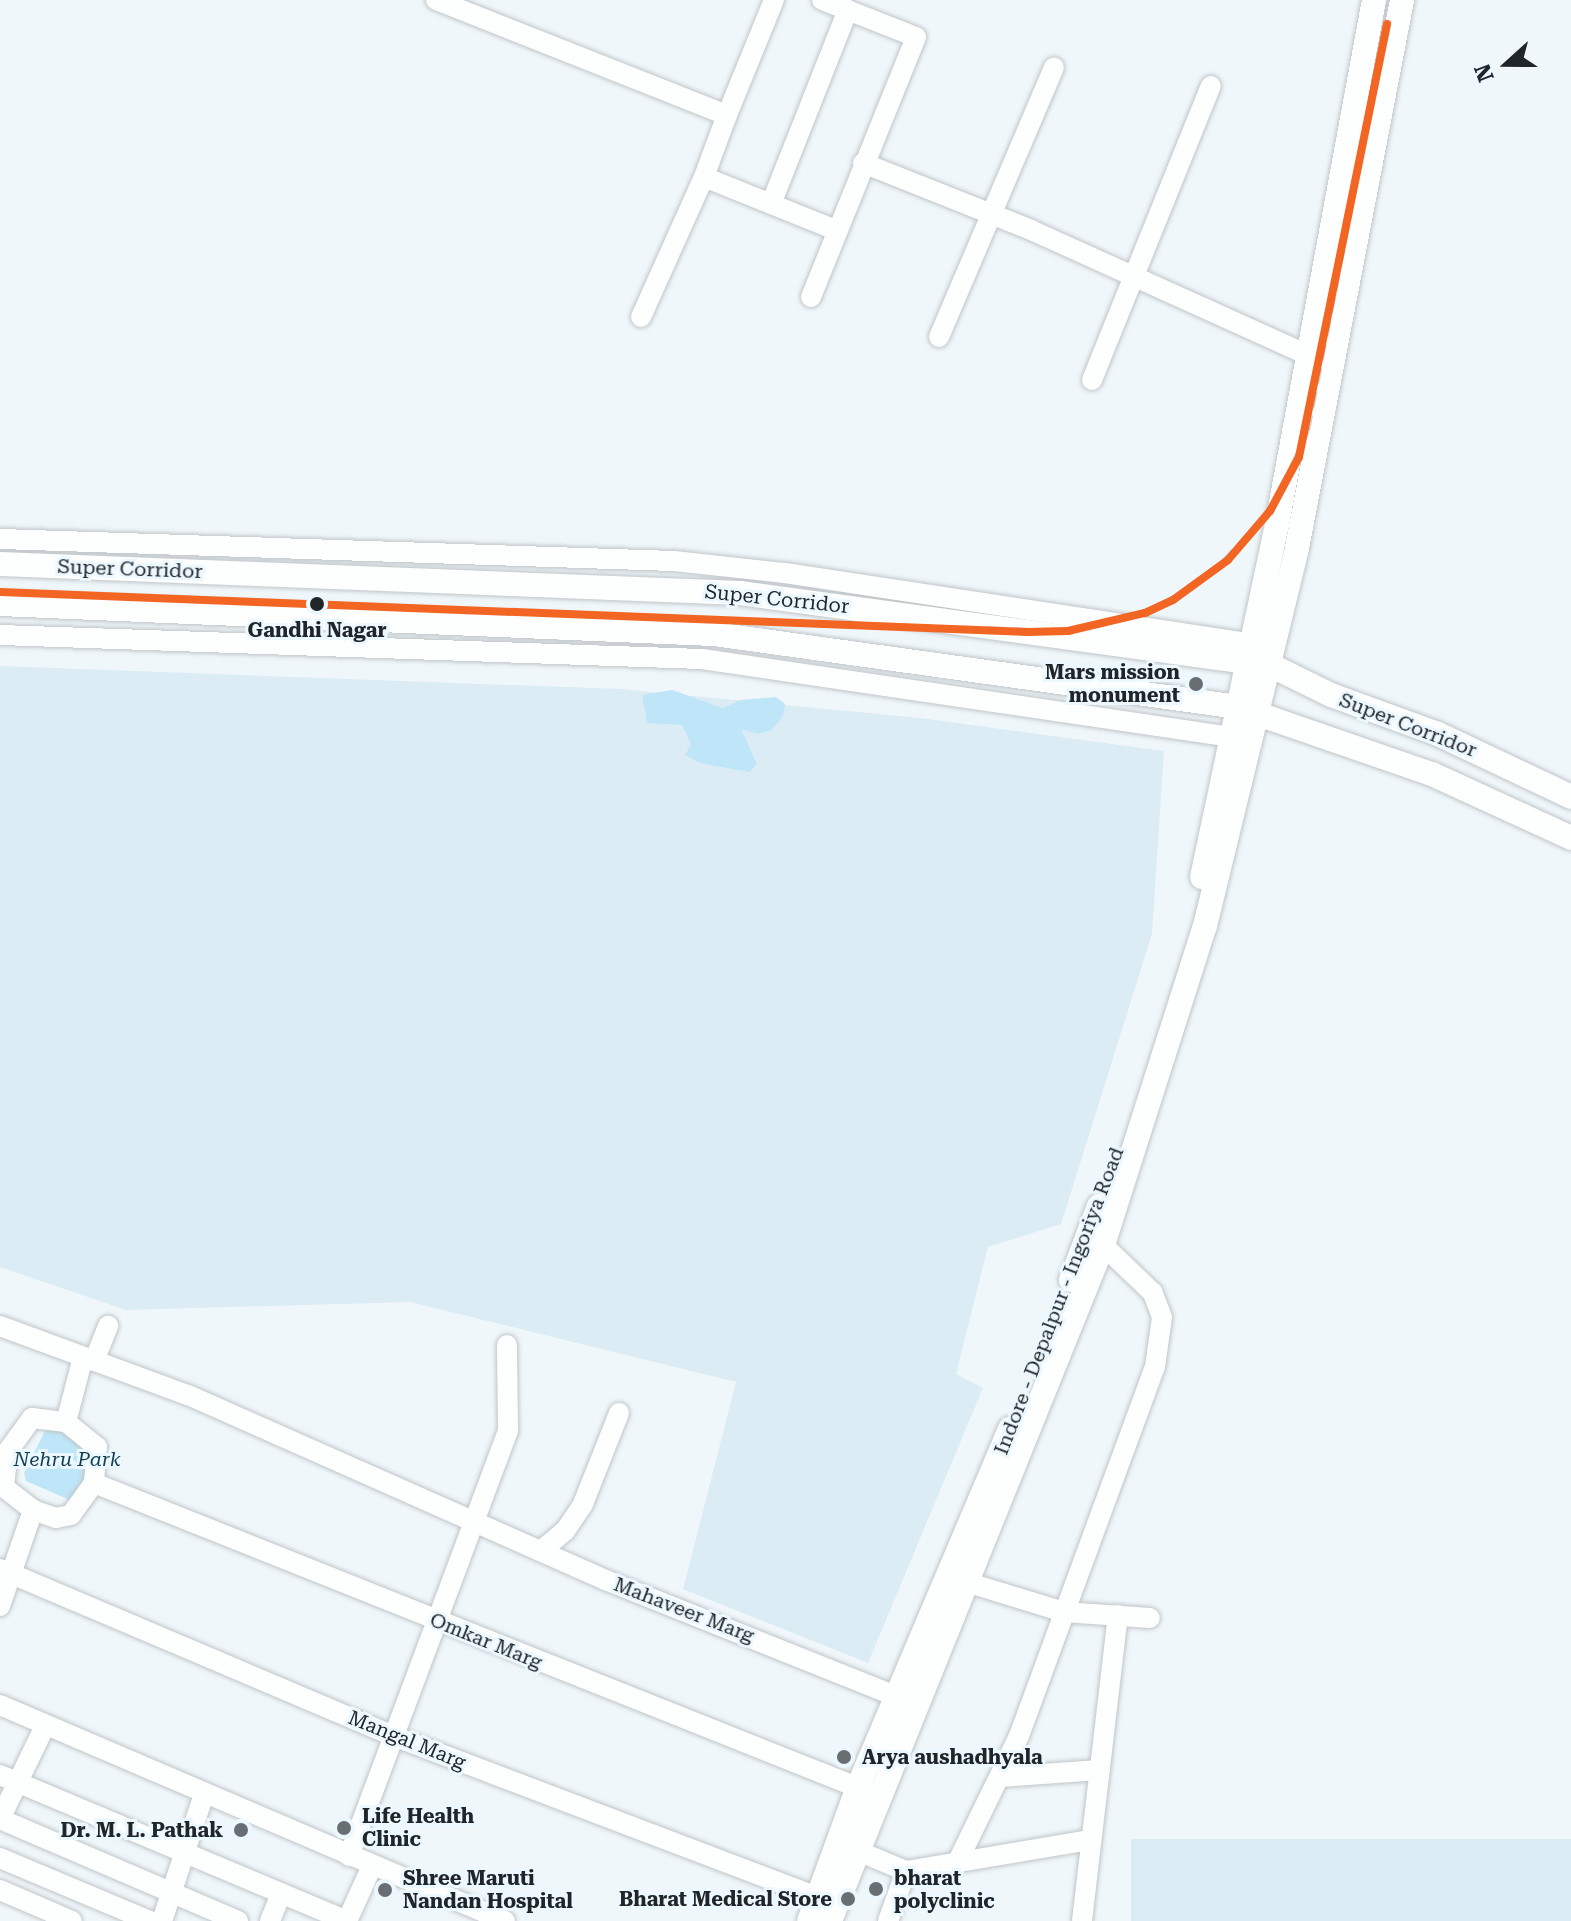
<!DOCTYPE html>
<html>
<head>
<meta charset="utf-8">
<style>
	body { margin:0 }
	#map { position:relative; width:1571px; height:1921px; overflow:hidden; background:#f0f7fb; font-family:"Roboto Serif",serif }
	div>[style] { position:absolute }
	[style*='--x'] { left:calc(var(--x)*1px); top:calc(var(--y)*1px); width:calc(var(--w)*1px); rotate:calc(var(--a)*1deg) }
	.built>* { inset:0; background:#dcecf4; transform-origin:0 0 }
	.green>* { inset:0; background:#bfe6f8 }
	.roads { filter:drop-shadow(0 0 2px #bfc5c8) drop-shadow(0 0 2px #bfc5c8) }
	.minor>* { height:20px; margin:-10px; padding:0 10px; transform-origin:10px; border-radius:10px; background:#fdfefe }
	.major>* { height:24px; margin:-12px; padding:0 12px; transform-origin:12px; border-radius:12px; background:#fdfefe }
	.rail>* { height:4px; margin-top:-2px; transform-origin:0; background:repeating-linear-gradient(90deg,#ced0d0 0 16px,transparent 0 24px) }
	.metro-1>* { height:8px; margin:-4px; padding:0 4px; transform-origin:4px; border-radius:4px; background:#f26522 }
	.dots>* { width:22px; height:22px; translate:-50% -50%; box-sizing:border-box; border:4px solid #ecf8ff; border-radius:50% }
	span { translate:-50% -50%; white-space:nowrap; text-align:center; line-height:1.15; -webkit-text-stroke:6px #ecf8ff; paint-order:stroke }
	.street-label { font-size:20px; color:#202528 }
	.stop-label { font-size:20px; color:#202528; font-weight:700 }
	.poi-label { font-size:20px; color:#202528; font-weight:700 }
	.right { translate:-100% -50%; text-align:right }
	.left { translate:0 -50%; text-align:left }
	.park-label { font-size:20px; color:#133e50; font-style:italic }
	.north { position:absolute; left:1467px; top:24px; width:80px; height:80px; -webkit-text-stroke:6px #ecf8ff; paint-order:stroke; rotate:249deg; font-size:22px; font-weight:700; line-height:32px; text-align:center; color:#202528 }
	.north::after { content:''; display:block; margin:auto; width:28px; height:36px; background:#202528; clip-path:polygon(50% 0,100% 100%,50% 72%,0 100%) }
</style>
</head>
<body>
<div id="map">
	<div class="built">
		<div style="clip-path:polygon(0 666px,621px 689px,920px 718px,1164px 751px,1152px 934px,1061px 1224px,988px 1247px,956px 1374px,983px 1388px,868px 1663px,683px 1589px,736px 1382px,410px 1302px,126px 1310px,0 1267px)"></div>
		<div style="left:1571px;top:1839px;width:82px;height:440px;rotate:90deg"></div>
	</div>
	<div class="green">
		<div style="clip-path:polygon(672px 690px,723px 708px,740px 700px,776px 697px,785px 704px,783px 716px,772px 730px,758px 734px,741px 729px,757px 764px,749px 772px,700px 763px,685px 755px,691px 744px,682px 725px,647px 723px,642px 695px)"></div>
		<div style="clip-path:polygon(47px 1427px,103px 1440px,79px 1504px,26px 1481px,24px 1473px)"></div>
	</div>
	<div class="roads">
		<div class="minor">
			<div style="--x:436;--y:0;--w:313;--a:21.6"></div>
			<div style="--x:727;--y:115;--w:66;--a:110.4"></div>
			<div style="--x:704;--y:177;--w:142;--a:21.9"></div>
			<div style="--x:727;--y:115;--w:124;--a:-67.8"></div>
			<div style="--x:863;--y:163;--w:181;--a:21.7"></div>
			<div style="--x:1031;--y:230;--w:304;--a:24.3"></div>
			<div style="--x:771;--y:204;--w:209;--a:-68.4"></div>
			<div style="--x:811;--y:297;--w:280;--a:-68"></div>
			<div style="--x:916;--y:37;--w:101;--a:-158.5"></div>
			<div style="--x:641;--y:317;--w:154;--a:-65.8"></div>
			<div style="--x:939;--y:337;--w:293;--a:-66.9"></div>
			<div style="--x:1092;--y:380;--w:317;--a:-68"></div>
			<div style="--x:0;--y:539;--w:674;--a:1.87"></div>
			<div style="--x:674;--y:561;--w:112;--a:6.2"></div>
			<div style="--x:785;--y:573;--w:487;--a:8.6"></div>
			<div style="--x:0;--y:635;--w:702;--a:1.96"></div>
			<div style="--x:702;--y:659;--w:550;--a:8.37"></div>
			<div style="--x:0;--y:1326;--w:200;--a:20.2"></div>
			<div style="--x:188;--y:1395;--w:459;--a:23.9"></div>
			<div style="--x:608;--y:1581;--w:310;--a:21.8"></div>
			<div style="--x:94;--y:1361;--w:38;--a:-68"></div>
			<div style="--x:32;--y:1418;--w:34;--a:7"></div>
			<div style="--x:66;--y:1422;--w:40;--a:39"></div>
			<div style="--x:97;--y:1447;--w:36;--a:95"></div>
			<div style="--x:94;--y:1483;--w:39;--a:126"></div>
			<div style="--x:71;--y:1515;--w:15;--a:169"></div>
			<div style="--x:56;--y:1518;--w:24;--a:-161"></div>
			<div style="--x:33;--y:1510;--w:37;--a:-142"></div>
			<div style="--x:4;--y:1487;--w:36;--a:-84"></div>
			<div style="--x:8;--y:1451;--w:41;--a:-54"></div>
			<div style="--x:66;--y:1422;--w:67;--a:-75.3"></div>
			<div style="--x:94;--y:1483;--w:837;--a:21.73"></div>
			<div style="--x:542;--y:1550;--w:30;--a:-40"></div>
			<div style="--x:565;--y:1531;--w:32;--a:-56"></div>
			<div style="--x:583;--y:1504;--w:98;--a:-68.4"></div>
			<div style="--x:0;--y:1569;--w:430;--a:23"></div>
			<div style="--x:396;--y:1737;--w:453;--a:20.8"></div>
			<div style="--x:966;--y:1582;--w:102;--a:17"></div>
			<div style="--x:1064;--y:1612;--w:86;--a:4"></div>
			<div style="--x:0;--y:1606;--w:102;--a:-71"></div>
			<div style="--x:0;--y:1705;--w:549;--a:23.16"></div>
			<div style="--x:0;--y:1775;--w:376;--a:22.8"></div>
			<div style="--x:347;--y:1921;--w:58;--a:-65.6"></div>
			<div style="--x:1000;--y:1777;--w:100;--a:-4"></div>
			<div style="--x:0;--y:1819;--w:259;--a:23.2"></div>
			<div style="--x:0;--y:1819;--w:101;--a:-64.2"></div>
			<div style="--x:858;--y:1851;--w:52;--a:22.6"></div>
			<div style="--x:906;--y:1871;--w:187;--a:-9.6"></div>
			<div style="--x:349;--y:1856;--w:455;--a:-69.5"></div>
			<div style="--x:508;--y:1430;--w:85;--a:-90.7"></div>
			<div style="--x:0;--y:1858;--w:163;--a:22.8"></div>
			<div style="--x:957;--y:1863;--w:141;--a:-64"></div>
			<div style="--x:1019;--y:1736;--w:393;--a:-69.8"></div>
			<div style="--x:1155;--y:1367;--w:50;--a:-82"></div>
			<div style="--x:1162;--y:1317;--w:26;--a:-111"></div>
			<div style="--x:1153;--y:1293;--w:69;--a:-136.2"></div>
			<div style="--x:0;--y:1890;--w:78;--a:23.3"></div>
			<div style="--x:162;--y:1921;--w:134;--a:-71.7"></div>
			<div style="--x:270;--y:1921;--w:27;--a:-68"></div>
			<div style="--x:888;--y:1921;--w:53;--a:-70.2"></div>
			<div style="--x:1082;--y:1921;--w:308;--a:-83.3"></div>
		</div>
		<div class="major">
			<div style="--x:0;--y:564;--w:741;--a:2.24"></div>
			<div style="--x:740;--y:593;--w:535;--a:7.74"></div>
			<div style="--x:1270;--y:665;--w:68;--a:26.2"></div>
			<div style="--x:1331;--y:695;--w:114;--a:20"></div>
			<div style="--x:1438;--y:734;--w:147;--a:25.3"></div>
			<div style="--x:0;--y:604;--w:715;--a:2.41"></div>
			<div style="--x:714;--y:634;--w:529;--a:7.93"></div>
			<div style="--x:1238;--y:707;--w:205;--a:19.1"></div>
			<div style="--x:1432;--y:774;--w:153;--a:24.7"></div>
			<div style="--x:1202;--y:877;--w:361;--a:-78"></div>
			<div style="--x:1277;--y:524;--w:533;--a:-79.51"></div>
			<div style="--x:1071;--y:1280;--w:79;--a:-69.3"></div>
			<div style="--x:809;--y:1921;--w:143;--a:-69.9"></div>
			<div style="--x:858;--y:1787;--w:389;--a:-67"></div>
			<div style="--x:830;--y:1921;--w:729;--a:-68.01"></div>
			<div style="--x:1103;--y:1245;--w:335;--a:-72.3"></div>
			<div style="--x:1205;--y:926;--w:389;--a:-76.3"></div>
			<div style="--x:1297;--y:548;--w:558;--a:-79.15"></div>
		</div>
	</div>
	<div class="rail">
		<div style="--x:484;--y:612;--w:584;--a:1.86"></div>
		<div style="--x:1068;--y:631;--w:79;--a:-13.2"></div>
		<div style="--x:1145;--y:613;--w:70;--a:-29.1"></div>
		<div style="--x:1206;--y:579;--w:93;--a:-46.7"></div>
		<div style="--x:1270;--y:511;--w:89;--a:-64.6"></div>
		<div style="--x:1308;--y:431;--w:415;--a:-79"></div>
	</div>
	<div class="metro-1">
		<div style="--x:0;--y:592;--w:1028;--a:2.23"></div>
		<div style="--x:1027;--y:632;--w:41;--a:-1.4"></div>
		<div style="--x:1068;--y:631;--w:79;--a:-13.2"></div>
		<div style="--x:1145;--y:613;--w:31;--a:-25"></div>
		<div style="--x:1173;--y:600;--w:68;--a:-36"></div>
		<div style="--x:1228;--y:560;--w:65;--a:-49.4"></div>
		<div style="--x:1270;--y:511;--w:61;--a:-61.8"></div>
		<div style="--x:1299;--y:457;--w:442;--a:-78.5"></div>
	</div>
	<div class="dots">
		<div style="left:317px;top:604px;background:#202528"></div>
		<div style="left:1196px;top:684px;background:#696e72"></div>
		<div style="left:844px;top:1757px;background:#696e72"></div>
		<div style="left:344px;top:1828px;background:#696e72"></div>
		<div style="left:241px;top:1830px;background:#696e72"></div>
		<div style="left:876px;top:1889px;background:#696e72"></div>
		<div style="left:385px;top:1890px;background:#696e72"></div>
		<div style="left:848px;top:1899px;background:#696e72"></div>
	</div>
	<div class="street-label">
		<span style="left:130px;top:569px;rotate:2deg">Super Corridor</span>
		<span style="left:777px;top:599px;rotate:6deg">Super Corridor</span>
		<span style="left:1408px;top:725px;rotate:21deg">Super Corridor</span>
		<span style="left:1059px;top:1301px;rotate:-69deg">Indore - Depalpur - Ingoriya Road</span>
		<span style="left:684px;top:1610px;rotate:21deg">Mahaveer Marg</span>
		<span style="left:486px;top:1641px;rotate:22deg">Omkar Marg</span>
		<span style="left:407px;top:1740px;rotate:22deg">Mangal Marg</span>
	</div>
	<div class="stop-label">
		<span style="left:317px;top:630px">Gandhi Nagar</span>
	</div>
	<div class="poi-label">
		<span class="right" style="left:1180px;top:684px">Mars mission<br>monument</span>
		<span class="left" style="left:862px;top:1757px">Arya aushadhyala</span>
		<span class="left" style="left:362px;top:1828px">Life Health<br>Clinic</span>
		<span class="right" style="left:223px;top:1830px">Dr. M. L. Pathak</span>
		<span class="left" style="left:403px;top:1890px">Shree Maruti<br>Nandan Hospital</span>
		<span class="left" style="left:894px;top:1890px">bharat<br>polyclinic</span>
		<span class="right" style="left:832px;top:1899px">Bharat Medical Store</span>
	</div>
	<div class="park-label">
		<span style="left:67px;top:1459px">Nehru Park</span>
	</div>
	<div class="north">N</div>
</div>
</body>
</html>
